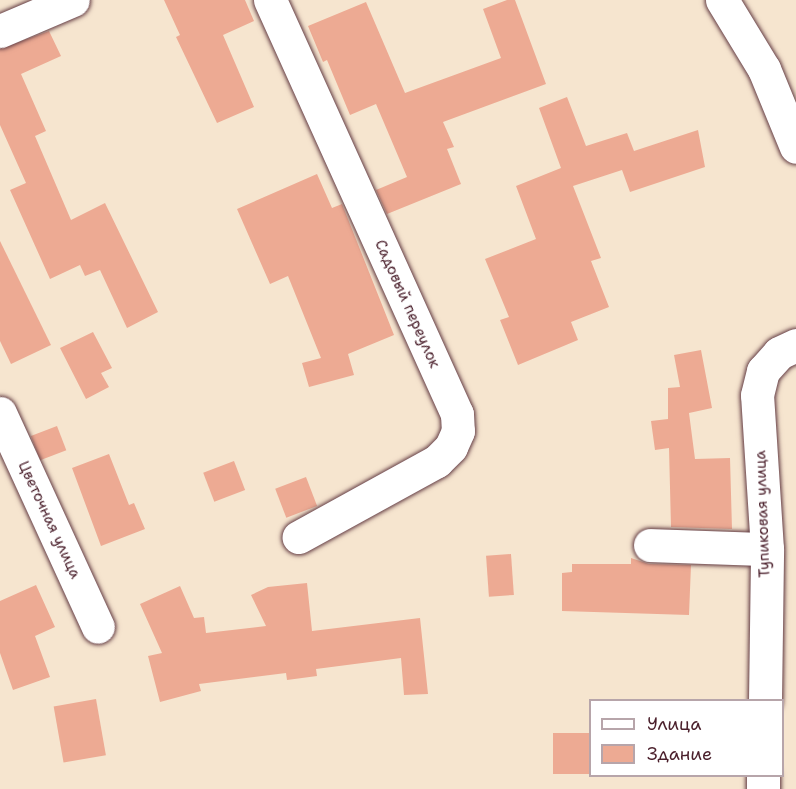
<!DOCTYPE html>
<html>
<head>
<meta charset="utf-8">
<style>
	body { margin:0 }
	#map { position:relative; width:796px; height:789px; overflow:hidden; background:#f6e5cf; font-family:"Shantell Sans",sans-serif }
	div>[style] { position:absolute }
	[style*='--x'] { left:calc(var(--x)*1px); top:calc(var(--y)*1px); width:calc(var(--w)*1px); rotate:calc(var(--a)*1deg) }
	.building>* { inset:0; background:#edaa93; transform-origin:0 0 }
	.roads { filter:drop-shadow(0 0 2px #643d44) drop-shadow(0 0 2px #643d44) }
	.minor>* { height:33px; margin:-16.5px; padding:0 16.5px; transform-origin:16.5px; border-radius:16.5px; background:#fff }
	span { translate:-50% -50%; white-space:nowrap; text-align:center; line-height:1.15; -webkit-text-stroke:6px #fff; paint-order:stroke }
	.street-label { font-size:15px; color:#4a1f2b }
	.legend { position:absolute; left:589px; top:699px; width:195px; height:78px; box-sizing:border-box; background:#fff; border:2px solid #b7a5aa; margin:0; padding:8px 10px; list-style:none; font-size:18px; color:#4a1f2b }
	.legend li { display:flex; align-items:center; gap:12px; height:30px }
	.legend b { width:30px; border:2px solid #b7a5aa }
</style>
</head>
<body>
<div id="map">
	<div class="building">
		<div style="clip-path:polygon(164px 0,245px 0,254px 21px,223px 35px,254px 107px,217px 123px,176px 37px,180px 35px)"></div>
		<div style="clip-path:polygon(507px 0,515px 0,546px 84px,443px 122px,454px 147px,447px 149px,461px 184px,387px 214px,376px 190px,407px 177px,376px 104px,350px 115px,327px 60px,323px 62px,308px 26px,366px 2px,405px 93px,501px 58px,483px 9px)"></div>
		<div style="clip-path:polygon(49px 31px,61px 56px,21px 74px,46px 131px,35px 136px,71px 220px,105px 203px,158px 312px,127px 328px,100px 270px,85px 276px,80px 265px,50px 279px,10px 190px,26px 183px,0 125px,0 49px)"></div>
		<div style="clip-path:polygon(567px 97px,586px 146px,627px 133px,634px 151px,698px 130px,705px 167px,630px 192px,622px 170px,573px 186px,601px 258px,591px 261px,609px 307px,571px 322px,578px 340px,518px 365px,500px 320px,509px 317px,485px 259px,536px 239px,516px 186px,561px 168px,539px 108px)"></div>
		<div style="clip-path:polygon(317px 174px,332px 208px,342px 204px,394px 335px,348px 354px,354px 375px,309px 387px,302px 363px,321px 358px,288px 276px,270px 284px,237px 209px)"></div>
		<div style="clip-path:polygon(0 241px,51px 345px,11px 364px,0 341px)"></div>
		<div style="clip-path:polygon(93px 332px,112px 368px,101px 373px,109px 387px,86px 399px,60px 348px)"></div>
		<div style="clip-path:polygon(701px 350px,712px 408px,689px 413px,695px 459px,730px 458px,732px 529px,671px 527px,669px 448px,655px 450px,651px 421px,668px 419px,668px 388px,680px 387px,674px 355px)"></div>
		<div style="left:57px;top:426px;width:26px;height:28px;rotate:69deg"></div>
		<div style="clip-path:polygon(109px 454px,129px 505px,134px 503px,145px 529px,101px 546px,72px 468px)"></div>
		<div style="left:234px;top:461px;width:31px;height:33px;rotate:69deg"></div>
		<div style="left:306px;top:477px;width:31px;height:33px;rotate:69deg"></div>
		<div style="left:511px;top:554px;width:41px;height:25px;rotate:86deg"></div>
		<div style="clip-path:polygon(631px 558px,649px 564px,691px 565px,689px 615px,562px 611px,562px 573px,572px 572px,572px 564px,631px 564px)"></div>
		<div style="clip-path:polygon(307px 583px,312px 631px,420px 618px,428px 694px,404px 695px,401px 658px,316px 669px,317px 676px,287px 680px,286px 673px,199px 684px,201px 691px,160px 702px,148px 656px,162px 653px,140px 604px,180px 586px,194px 618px,204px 617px,206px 633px,266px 626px,251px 595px,268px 587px)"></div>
		<div style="clip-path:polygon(36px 585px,55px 627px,35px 636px,50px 677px,13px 690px,0 653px,0 601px)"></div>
		<div style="left:96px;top:699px;width:57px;height:43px;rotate:80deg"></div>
		<div style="left:591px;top:733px;width:41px;height:38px;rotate:90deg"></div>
	</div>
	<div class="roads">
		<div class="minor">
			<div style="--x:270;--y:0;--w:454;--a:65.7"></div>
			<div style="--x:457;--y:414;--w:17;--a:87"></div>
			<div style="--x:458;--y:431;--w:17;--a:114"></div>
			<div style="--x:451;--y:447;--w:20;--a:135"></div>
			<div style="--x:437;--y:461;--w:158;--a:151.2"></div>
			<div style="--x:722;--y:0;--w:81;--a:58.7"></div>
			<div style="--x:764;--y:69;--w:84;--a:67.7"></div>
			<div style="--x:0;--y:31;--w:79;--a:-23"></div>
			<div style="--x:0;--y:413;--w:235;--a:65.4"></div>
			<div style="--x:650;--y:545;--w:117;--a:2"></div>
			<div style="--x:765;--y:700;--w:151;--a:-89.2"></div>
			<div style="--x:767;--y:549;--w:154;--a:-93.7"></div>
			<div style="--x:757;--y:395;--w:25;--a:-76"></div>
			<div style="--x:763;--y:371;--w:24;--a:-48"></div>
			<div style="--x:779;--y:353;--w:19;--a:-25"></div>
			<div style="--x:763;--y:789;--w:13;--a:-90"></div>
		</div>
	</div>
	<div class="street-label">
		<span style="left:407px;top:304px;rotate:66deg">Садовый переулок</span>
		<span style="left:763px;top:514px;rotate:-92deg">Тупиковая улица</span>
		<span style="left:49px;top:520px;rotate:65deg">Цветочная улица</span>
	</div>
	<ul class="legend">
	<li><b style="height:8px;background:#fff"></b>Улица</li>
	<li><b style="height:16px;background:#edaa93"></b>Здание</li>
	</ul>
</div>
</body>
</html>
